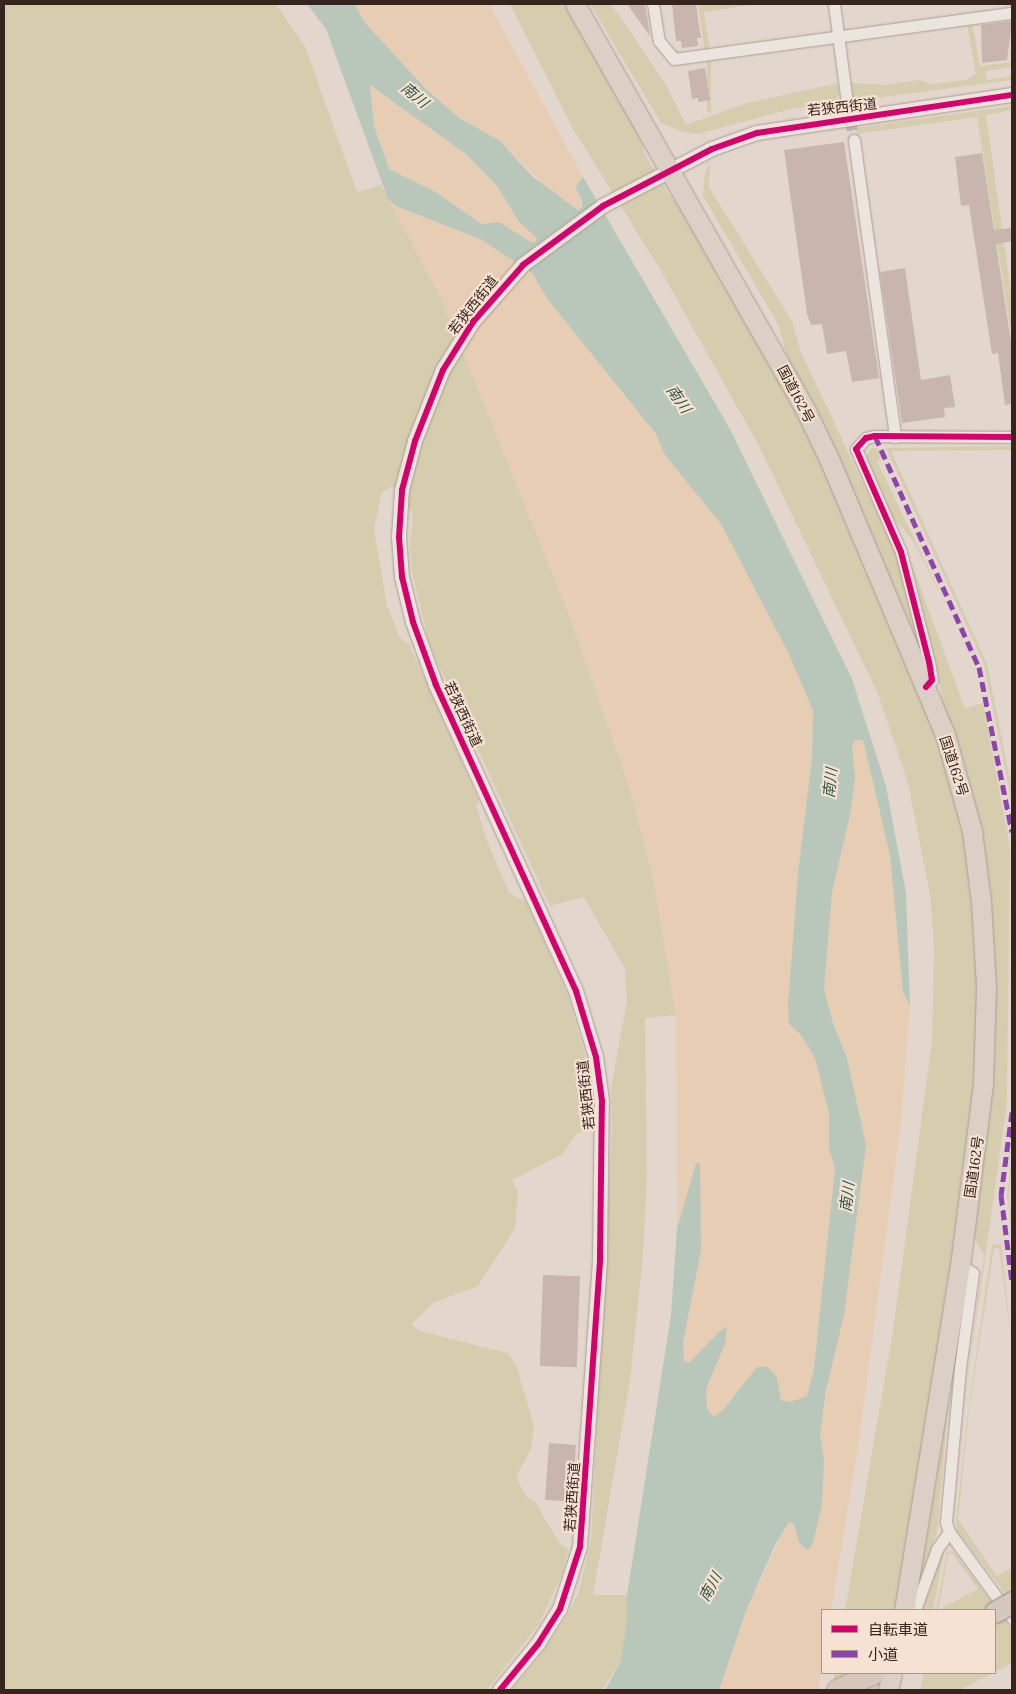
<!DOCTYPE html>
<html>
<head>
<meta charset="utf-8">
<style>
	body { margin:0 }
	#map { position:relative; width:1016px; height:1694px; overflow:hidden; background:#e3d7cd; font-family:Lora,"Noto Sans JP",serif }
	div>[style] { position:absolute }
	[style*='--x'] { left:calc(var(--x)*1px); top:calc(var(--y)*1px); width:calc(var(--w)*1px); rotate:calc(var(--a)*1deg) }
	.green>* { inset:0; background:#d6cdaf; transform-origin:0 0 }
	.sand>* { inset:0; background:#e6cdb4 }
	.water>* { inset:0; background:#b8c7b9 }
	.building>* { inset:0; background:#c7b5ae; transform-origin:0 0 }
	.minor-tunnel>* { height:11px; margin-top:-5.5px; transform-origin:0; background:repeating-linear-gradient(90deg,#c1b3aa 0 11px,transparent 0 16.5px) }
	.roads { filter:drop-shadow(0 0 1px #a89d96) drop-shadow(0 0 1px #a89d96) }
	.minor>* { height:11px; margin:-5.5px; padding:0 5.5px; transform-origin:5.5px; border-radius:5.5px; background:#ece5de }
	.tertiary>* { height:14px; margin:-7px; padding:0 7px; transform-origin:7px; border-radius:7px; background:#ece5de }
	.trunk>* { height:19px; margin:-9.5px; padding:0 9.5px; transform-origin:9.5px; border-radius:9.5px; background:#dcd0c6 }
	.motorway>* { height:21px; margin:-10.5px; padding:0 10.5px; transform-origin:10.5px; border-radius:10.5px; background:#d6c7bd }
	.bridges { filter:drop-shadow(0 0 1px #8e837d) drop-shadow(0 0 1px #8e837d) }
	.motorway-bridge>* { height:21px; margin:-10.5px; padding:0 10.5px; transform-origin:10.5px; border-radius:10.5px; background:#d6c7bd }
	.quiet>* { height:5px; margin-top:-2.5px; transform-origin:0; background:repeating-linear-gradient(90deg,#8e44ad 0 10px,transparent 0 15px) }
	.cycleway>* { height:6px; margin:-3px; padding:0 3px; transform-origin:3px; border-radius:3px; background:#d6006c }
	span { translate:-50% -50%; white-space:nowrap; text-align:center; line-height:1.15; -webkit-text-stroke:4px #f5e2d2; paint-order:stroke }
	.street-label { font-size:14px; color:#37241e }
	.water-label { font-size:15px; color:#2d564a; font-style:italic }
	.frame { position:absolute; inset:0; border:5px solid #37241e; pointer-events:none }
	.legend { position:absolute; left:821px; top:1609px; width:175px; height:65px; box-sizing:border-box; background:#f5e2d2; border:1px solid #a9968a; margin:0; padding:6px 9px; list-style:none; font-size:15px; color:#37241e }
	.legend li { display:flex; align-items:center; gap:10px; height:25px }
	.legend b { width:25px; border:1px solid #a9968a }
</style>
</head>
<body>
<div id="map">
	<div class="green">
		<div style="clip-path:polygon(4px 4px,276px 4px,305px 46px,357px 192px,381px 185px,442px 300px,568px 612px,630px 789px,654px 882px,676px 1015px,645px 1018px,647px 1174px,643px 1255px,630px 1381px,593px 1595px,627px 1595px,627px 1622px,620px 1663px,602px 1690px,511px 1690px,540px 1656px,567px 1616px,579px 1591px,591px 1541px,612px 1130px,611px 1087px,627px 1002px,625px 969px,584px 897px,550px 906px,430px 646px,412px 572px,410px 543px,413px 514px,392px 486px,382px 492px,374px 529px,387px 606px,400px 638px,409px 644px,479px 801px,476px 805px,486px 838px,509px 893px,526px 902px,567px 993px,587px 1062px,594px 1114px,594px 1126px,577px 1134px,562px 1154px,512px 1180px,518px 1192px,515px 1228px,478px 1286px,433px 1303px,411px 1325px,420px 1331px,507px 1353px,516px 1365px,534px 1426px,531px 1449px,516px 1477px,526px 1496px,536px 1503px,559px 1543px,568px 1549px,562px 1574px,539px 1624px,487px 1690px,4px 1690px)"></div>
		<div style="clip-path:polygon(510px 4px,566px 4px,641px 137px,644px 153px,670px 196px,681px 207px,811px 437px,939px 738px,971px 866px,979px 987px,973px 1127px,897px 1610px,845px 1610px,893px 1331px,932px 1041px,934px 946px,930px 895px,908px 783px,878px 694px,759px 446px,661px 271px,572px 127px)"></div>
		<div style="clip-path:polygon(590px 4px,611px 4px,665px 83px,686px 125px,747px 103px,838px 83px,839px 96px,835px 100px,852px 98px,851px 83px,885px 85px,919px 80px,932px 84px,966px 80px,976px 74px,967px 23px,972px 23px,980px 66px,1012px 62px,1012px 67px,986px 71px,987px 80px,1012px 76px,1012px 80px,791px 109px,698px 134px,680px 131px,661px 123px)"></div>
		<div style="clip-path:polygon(698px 4px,758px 4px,704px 12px,710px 52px,705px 52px)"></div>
		<div style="left:707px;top:59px;width:4px;height:53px"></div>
		<div style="clip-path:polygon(1012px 106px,1012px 110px,986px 115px,1012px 300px,1012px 339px,977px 117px,857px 134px,856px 128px)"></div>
		<div style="clip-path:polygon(710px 162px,709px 187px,792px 321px,801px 352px,898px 558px,922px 658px,786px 353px,778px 324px,703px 196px,705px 173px)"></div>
		<div style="clip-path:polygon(1012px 446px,1012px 450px,891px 451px,987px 664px,1012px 790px,1012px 803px,984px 664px,886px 448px)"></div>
		<div style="clip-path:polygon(872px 448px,877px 448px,882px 457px,877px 461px,948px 609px,912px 539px,892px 517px,868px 464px,866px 456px)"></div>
		<div style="clip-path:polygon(910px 559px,965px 709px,983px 703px,1010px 848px,1007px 1103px,964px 1408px,984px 1255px,972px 1234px,988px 1120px,992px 970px,935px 661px)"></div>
		<div style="clip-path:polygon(1012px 1156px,1009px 1197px,1012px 1232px,1007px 1195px)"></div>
		<div style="clip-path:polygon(1001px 1244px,1012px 1345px,999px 1248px,994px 1248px,969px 1410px,958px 1519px,997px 1576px,1012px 1568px,1012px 1602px,957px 1531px,956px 1521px,968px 1412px,992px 1245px)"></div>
		<div style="clip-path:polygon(951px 1373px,937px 1533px,917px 1589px)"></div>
		<div style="clip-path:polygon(evenodd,953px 1551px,1012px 1629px,1012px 1663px,995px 1672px,995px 1610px,936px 1610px,947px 1552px,953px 1551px,952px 1553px,978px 1589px,938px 1610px,948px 1554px,952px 1553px)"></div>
		<div style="clip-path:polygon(944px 1552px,933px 1610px,920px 1610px,940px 1557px)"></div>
		<div style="left:834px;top:1673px;width:51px;height:17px"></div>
		<div style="clip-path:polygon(924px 1673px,994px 1673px,959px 1690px,920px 1690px)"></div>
	</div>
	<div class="sand">
		<div style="clip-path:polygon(354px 4px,489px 4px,583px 177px,575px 187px,582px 207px,578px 210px,551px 192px,499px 140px,459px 118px,426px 89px,365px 23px)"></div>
		<div style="clip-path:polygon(370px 85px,466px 154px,498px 187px,519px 222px,537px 238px,535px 242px,531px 242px,499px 222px,481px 224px,436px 192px,389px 169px,374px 126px)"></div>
		<div style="clip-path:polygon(388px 199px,396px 206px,482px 240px,532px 273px,549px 301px,656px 434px,665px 455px,721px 524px,789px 654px,813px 711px,812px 758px,798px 873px,789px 1024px,801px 1035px,815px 1058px,829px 1114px,829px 1148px,835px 1168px,814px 1368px,807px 1396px,790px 1402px,781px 1400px,777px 1377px,768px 1367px,757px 1367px,723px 1410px,714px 1417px,707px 1409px,706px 1389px,725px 1344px,727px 1327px,720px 1331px,689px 1364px,684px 1360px,683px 1343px,701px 1250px,696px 1163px,677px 1229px,676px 1015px,654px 882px,630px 789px,568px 612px,442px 300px)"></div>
		<div style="clip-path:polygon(856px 740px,862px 740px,864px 744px,890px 855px,903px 993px,910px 1005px,901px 1123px,858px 1447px,831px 1610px,822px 1610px,822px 1664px,818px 1690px,719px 1690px,746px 1611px,788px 1522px,794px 1524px,799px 1543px,808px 1549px,824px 1459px,820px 1435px,866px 1145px,847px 1058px,833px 1023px,824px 989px,832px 893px,851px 810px,855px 778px,852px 745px)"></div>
	</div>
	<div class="water">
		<div style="clip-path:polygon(evenodd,307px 4px,354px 4px,365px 23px,426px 89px,459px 118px,499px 140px,533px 177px,578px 210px,582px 207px,582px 201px,575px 187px,583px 177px,730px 429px,852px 679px,886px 786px,906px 893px,910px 1005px,903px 993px,890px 855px,864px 744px,862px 740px,856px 740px,852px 745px,855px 778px,851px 810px,832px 893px,824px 989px,833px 1023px,847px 1058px,866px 1145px,844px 1315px,826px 1391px,820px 1435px,824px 1459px,822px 1504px,813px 1543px,808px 1550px,799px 1543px,794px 1524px,789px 1522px,775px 1545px,746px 1611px,719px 1690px,605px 1690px,620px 1663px,627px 1622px,627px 1595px,671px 1315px,677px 1229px,696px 1163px,700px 1163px,701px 1250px,683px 1343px,684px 1360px,689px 1363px,720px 1331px,727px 1327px,725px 1344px,706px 1389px,707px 1409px,714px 1417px,723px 1410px,757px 1367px,768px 1367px,777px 1377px,781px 1400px,790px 1402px,807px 1396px,814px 1368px,835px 1168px,829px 1148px,829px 1114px,815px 1058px,801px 1035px,789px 1024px,788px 1006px,798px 873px,812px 758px,813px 711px,789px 654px,721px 524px,665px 455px,656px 434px,549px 301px,532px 273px,482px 240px,396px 206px,388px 199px,326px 29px,307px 4px,370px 85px,466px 154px,498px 187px,519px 222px,537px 238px,535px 242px,531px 242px,499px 222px,481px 224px,436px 192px,389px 169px,374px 126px,370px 85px)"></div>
	</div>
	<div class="building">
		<div style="clip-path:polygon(627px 4px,645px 4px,650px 36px)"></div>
		<div style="clip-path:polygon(672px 4px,696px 4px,701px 38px,697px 38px,698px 46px,682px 48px,681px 41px,676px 41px)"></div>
		<div style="clip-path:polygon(1012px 21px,1007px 60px,982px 63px,981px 25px)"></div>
		<div style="clip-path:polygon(705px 68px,710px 100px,698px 102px,698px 98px,692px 99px,688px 71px)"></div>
		<div style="clip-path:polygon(844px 142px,879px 378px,852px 382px,846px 351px,827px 354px,822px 324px,811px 325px,807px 314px,784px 150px)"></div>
		<div style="clip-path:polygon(982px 153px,994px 230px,1012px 228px,1012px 241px,996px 244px,1012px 348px,1012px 404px,1005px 405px,998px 353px,992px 354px,969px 205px,961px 206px,955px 157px)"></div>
		<div style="clip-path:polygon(905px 268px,921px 380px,950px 375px,955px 407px,944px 408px,945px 417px,902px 423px,880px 272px)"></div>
		<div style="left:543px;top:1275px;width:37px;height:91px;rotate:2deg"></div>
		<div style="left:549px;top:1443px;width:27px;height:57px;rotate:4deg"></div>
	</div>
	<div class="minor-tunnel">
		<div style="--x:847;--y:103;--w:38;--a:79"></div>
	</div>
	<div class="roads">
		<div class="minor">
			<div style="--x:653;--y:4;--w:37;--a:81"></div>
			<div style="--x:659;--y:41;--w:23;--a:50"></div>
			<div style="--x:674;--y:59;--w:341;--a:-7.8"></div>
			<div style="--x:834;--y:4;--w:100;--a:82.5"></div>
			<div style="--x:854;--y:140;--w:300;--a:82.1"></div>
			<div style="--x:926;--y:687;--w:9;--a:-49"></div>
			<div style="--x:932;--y:680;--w:18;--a:-99"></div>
			<div style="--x:929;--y:662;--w:114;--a:-104.3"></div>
			<div style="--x:901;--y:552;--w:112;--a:-113.6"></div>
			<div style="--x:856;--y:449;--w:15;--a:-48"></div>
			<div style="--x:866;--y:438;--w:9;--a:-13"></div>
			<div style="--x:875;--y:436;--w:137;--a:0.4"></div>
			<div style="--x:960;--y:1265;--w:15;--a:32"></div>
			<div style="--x:973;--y:1273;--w:96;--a:97.8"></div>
			<div style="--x:960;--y:1368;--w:155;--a:95.2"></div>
			<div style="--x:946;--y:1522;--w:10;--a:73"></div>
			<div style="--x:949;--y:1532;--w:107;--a:53.8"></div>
			<div style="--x:915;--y:1610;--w:65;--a:-70.2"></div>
			<div style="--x:937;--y:1549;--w:21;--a:-55"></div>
		</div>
		<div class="tertiary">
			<div style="--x:500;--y:1690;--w:60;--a:-50.4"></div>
			<div style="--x:538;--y:1644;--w:41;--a:-57.8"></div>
			<div style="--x:560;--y:1609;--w:65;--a:-72.1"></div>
			<div style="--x:580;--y:1547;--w:290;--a:-86"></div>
			<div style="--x:600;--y:1258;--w:157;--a:-89.3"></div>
			<div style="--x:602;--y:1101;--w:44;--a:-97.8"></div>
			<div style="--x:596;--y:1057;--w:69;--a:-106.9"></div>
			<div style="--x:576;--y:991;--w:337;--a:-114.6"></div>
			<div style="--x:436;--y:685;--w:67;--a:-110.1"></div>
			<div style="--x:413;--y:622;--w:46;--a:-103.7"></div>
			<div style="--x:402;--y:577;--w:40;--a:-94.3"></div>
			<div style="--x:399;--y:537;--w:47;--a:-86.3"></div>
			<div style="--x:402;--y:490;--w:51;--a:-75.1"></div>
			<div style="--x:415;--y:441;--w:76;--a:-68.5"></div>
			<div style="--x:443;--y:370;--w:57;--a:-58"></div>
			<div style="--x:473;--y:322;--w:76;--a:-48.7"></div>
			<div style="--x:523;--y:265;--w:99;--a:-36.4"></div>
			<div style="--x:603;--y:206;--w:123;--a:-27.6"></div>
			<div style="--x:712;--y:149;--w:48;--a:-19.6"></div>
			<div style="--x:757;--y:133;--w:258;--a:-8.5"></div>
		</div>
		<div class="trunk">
			<div style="--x:575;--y:4;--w:468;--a:60.4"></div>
			<div style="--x:806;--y:411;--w:55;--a:64.4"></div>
			<div style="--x:830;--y:461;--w:296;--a:67.2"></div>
			<div style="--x:945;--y:734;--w:101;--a:74.4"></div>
			<div style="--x:972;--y:831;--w:72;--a:82.8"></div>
			<div style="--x:981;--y:902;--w:85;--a:86.6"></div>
			<div style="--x:986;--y:987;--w:97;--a:91.8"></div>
			<div style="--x:983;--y:1084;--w:182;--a:97.2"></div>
			<div style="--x:960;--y:1265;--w:350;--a:99.2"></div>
			<div style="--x:888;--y:1690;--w:17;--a:-77"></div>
		</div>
		<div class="motorway">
			<div style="--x:837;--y:1690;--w:40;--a:-25"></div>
		</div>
	</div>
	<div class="bridges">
		<div class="motorway-bridge">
			<div style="--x:995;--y:1612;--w:20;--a:-30"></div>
		</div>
	</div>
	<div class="quiet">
		<div style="--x:875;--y:436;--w:253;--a:65.8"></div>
		<div style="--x:979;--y:667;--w:168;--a:78.7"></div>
		<div style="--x:1012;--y:1112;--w:84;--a:97.5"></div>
		<div style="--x:1001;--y:1195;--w:88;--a:82.8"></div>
	</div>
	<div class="cycleway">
		<div style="--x:926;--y:687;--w:9;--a:-49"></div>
		<div style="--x:932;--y:680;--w:18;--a:-99"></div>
		<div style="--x:929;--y:662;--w:114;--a:-104.3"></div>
		<div style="--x:901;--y:552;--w:112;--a:-113.6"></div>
		<div style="--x:856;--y:449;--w:15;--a:-48"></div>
		<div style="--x:866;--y:438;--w:9;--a:-13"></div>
		<div style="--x:875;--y:436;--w:137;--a:0.4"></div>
		<div style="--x:500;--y:1690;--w:60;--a:-50.4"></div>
		<div style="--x:538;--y:1644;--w:41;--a:-57.8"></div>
		<div style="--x:560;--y:1609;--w:65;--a:-72.1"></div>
		<div style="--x:580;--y:1547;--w:290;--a:-86"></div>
		<div style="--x:600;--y:1258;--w:157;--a:-89.3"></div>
		<div style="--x:602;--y:1101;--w:44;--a:-97.8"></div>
		<div style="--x:596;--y:1057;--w:69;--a:-106.9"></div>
		<div style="--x:576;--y:991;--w:337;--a:-114.6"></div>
		<div style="--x:436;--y:685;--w:67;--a:-110.1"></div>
		<div style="--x:413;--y:622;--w:46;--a:-103.7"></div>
		<div style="--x:402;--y:577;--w:40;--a:-94.3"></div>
		<div style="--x:399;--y:537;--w:47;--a:-86.3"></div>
		<div style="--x:402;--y:490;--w:51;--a:-75.1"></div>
		<div style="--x:415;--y:441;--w:76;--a:-68.5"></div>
		<div style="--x:443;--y:370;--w:57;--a:-58"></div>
		<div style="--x:473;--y:322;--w:76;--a:-48.7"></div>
		<div style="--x:523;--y:265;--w:99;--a:-36.4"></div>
		<div style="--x:603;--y:206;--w:123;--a:-27.6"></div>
		<div style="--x:712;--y:149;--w:48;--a:-19.6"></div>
		<div style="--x:757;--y:133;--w:258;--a:-8.5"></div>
	</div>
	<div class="street-label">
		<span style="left:842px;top:107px;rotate:-6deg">若狭西街道</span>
		<span style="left:473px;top:305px;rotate:-52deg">若狭西街道</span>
		<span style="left:796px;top:394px;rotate:62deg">国道162号</span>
		<span style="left:463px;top:714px;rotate:65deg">若狭西街道</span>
		<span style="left:954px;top:766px;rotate:72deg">国道162号</span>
		<span style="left:586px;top:1095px;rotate:-96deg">若狭西街道</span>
		<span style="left:974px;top:1167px;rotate:-82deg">国道162号</span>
		<span style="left:572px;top:1497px;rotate:-86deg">若狭西街道</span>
	</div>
	<div class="water-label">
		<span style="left:415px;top:95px;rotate:40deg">南川</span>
		<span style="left:679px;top:399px;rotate:55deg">南川</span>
		<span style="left:830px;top:783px;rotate:-84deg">南川</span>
		<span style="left:847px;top:1197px;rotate:-83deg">南川</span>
		<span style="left:710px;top:1587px;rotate:-61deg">南川</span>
	</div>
	<div class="frame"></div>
	<ul class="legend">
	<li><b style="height:6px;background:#d6006c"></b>自転車道</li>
	<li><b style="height:6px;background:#8e44ad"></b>小道</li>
	</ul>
</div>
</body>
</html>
